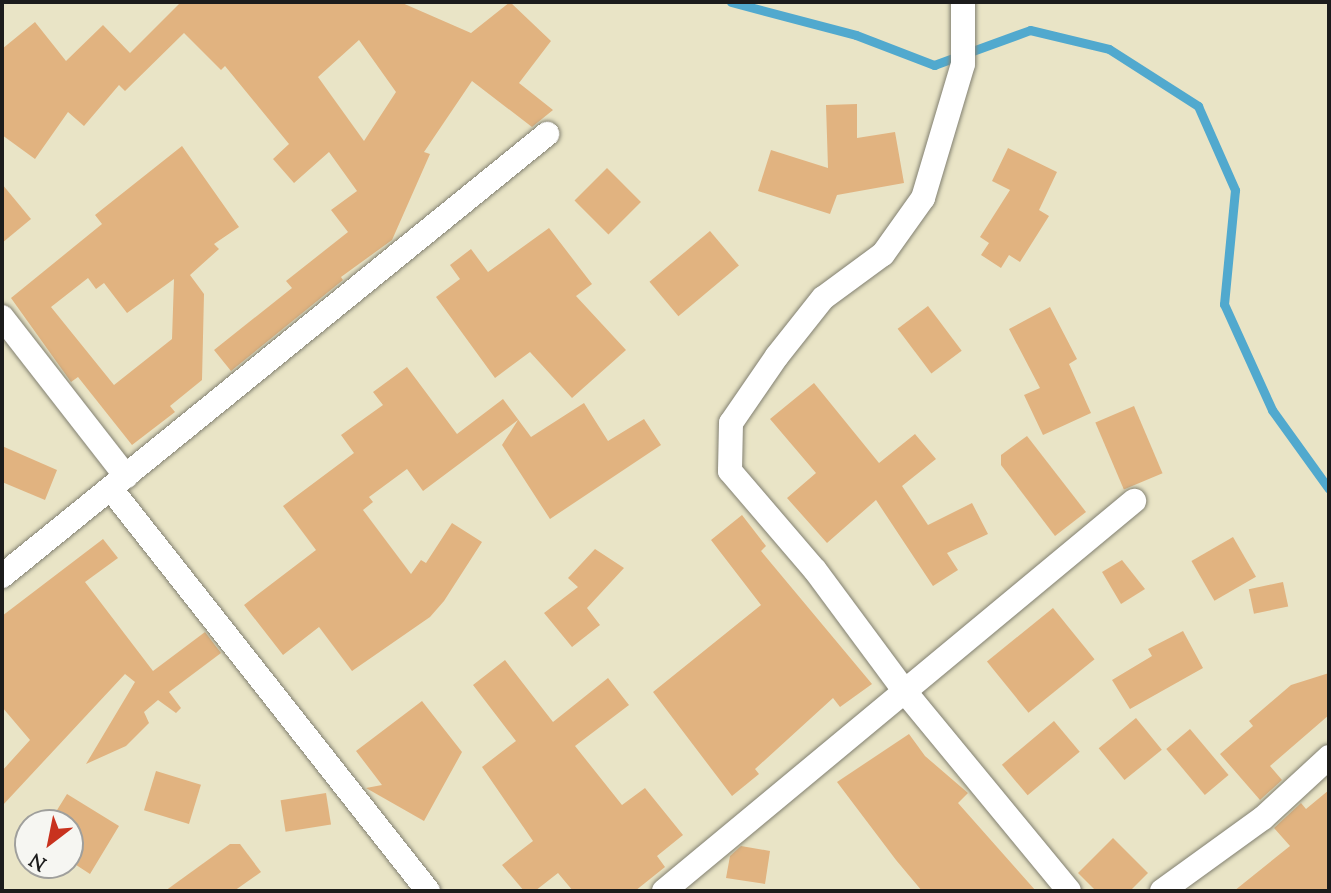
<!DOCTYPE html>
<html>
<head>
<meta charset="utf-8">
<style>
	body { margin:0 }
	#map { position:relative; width:1331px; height:893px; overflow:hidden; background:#e9e4c6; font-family:"Sorts Mill Goudy",serif }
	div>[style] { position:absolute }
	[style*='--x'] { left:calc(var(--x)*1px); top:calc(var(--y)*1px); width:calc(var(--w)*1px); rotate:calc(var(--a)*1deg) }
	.stream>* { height:9px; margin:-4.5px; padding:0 4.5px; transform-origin:4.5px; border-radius:4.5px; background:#51a9ce }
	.building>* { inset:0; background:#e1b380; transform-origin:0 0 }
	.roads { filter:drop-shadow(0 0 2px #828071) drop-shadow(0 0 2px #828071) }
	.street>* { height:24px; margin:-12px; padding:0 12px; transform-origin:12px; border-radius:12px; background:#fff }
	span { translate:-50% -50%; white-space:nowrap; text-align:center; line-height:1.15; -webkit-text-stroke:6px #f6f6f2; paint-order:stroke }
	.frame { position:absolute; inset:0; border:4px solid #1c1c1c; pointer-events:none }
	.north { position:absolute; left:14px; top:809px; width:70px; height:70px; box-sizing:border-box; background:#f6f6f2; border:2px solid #9f9f9c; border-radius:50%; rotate:212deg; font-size:19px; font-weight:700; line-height:28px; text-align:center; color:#1c1c1c }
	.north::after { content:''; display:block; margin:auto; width:24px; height:32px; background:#c8321e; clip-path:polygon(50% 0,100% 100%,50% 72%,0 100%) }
</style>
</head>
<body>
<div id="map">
	<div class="stream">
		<div style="--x:731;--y:2;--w:129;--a:14.8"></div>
		<div style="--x:856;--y:35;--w:84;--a:21"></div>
		<div style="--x:934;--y:65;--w:102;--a:-20"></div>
		<div style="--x:1030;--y:30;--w:81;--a:13.5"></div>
		<div style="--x:1109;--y:49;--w:106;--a:32.6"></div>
		<div style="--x:1198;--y:106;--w:92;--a:66.2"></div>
		<div style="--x:1235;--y:190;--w:115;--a:95.5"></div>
		<div style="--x:1224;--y:304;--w:116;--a:65.6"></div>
		<div style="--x:1272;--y:410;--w:97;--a:54.2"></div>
	</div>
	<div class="building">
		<div style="clip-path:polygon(evenodd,181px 2px,400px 2px,471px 33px,510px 2px,551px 41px,519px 83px,553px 110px,532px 127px,472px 81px,424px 152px,430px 154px,392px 240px,341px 277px,343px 280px,231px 371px,214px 350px,292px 288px,286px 281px,348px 232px,331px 210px,357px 191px,329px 152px,294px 183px,273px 159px,289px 144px,225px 66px,221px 70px,184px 33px,125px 91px,119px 85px,84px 126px,68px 112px,35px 159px,2px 135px,2px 49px,35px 22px,66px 61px,103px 25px,130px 53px,181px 2px,359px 40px,396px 92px,364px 141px,318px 77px,359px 40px)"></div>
		<div style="clip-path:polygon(857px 104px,857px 138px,895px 132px,904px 183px,837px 195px,830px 214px,758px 191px,771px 150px,828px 168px,826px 105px)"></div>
		<div style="clip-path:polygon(evenodd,182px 146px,239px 227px,214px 244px,219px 249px,190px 275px,204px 294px,202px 380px,170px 406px,175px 412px,132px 445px,78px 377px,71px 382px,11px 298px,102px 224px,95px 215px,182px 146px,88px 278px,96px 289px,104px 283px,127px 313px,174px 279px,172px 339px,114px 385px,51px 307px,88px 278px)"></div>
		<div style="clip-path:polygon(1008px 148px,1057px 172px,1039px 210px,1049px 216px,1020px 262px,1009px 255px,1001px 268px,981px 255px,989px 243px,980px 237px,1010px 190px,992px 181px)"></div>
		<div style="left:607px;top:168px;width:48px;height:46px;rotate:45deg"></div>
		<div style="clip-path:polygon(2px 184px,31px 219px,2px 243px)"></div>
		<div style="clip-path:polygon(549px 228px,592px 284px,576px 296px,626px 350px,572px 398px,530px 352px,495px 378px,436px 297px,460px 279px,450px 265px,471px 249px,488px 272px)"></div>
		<div style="left:710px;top:231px;width:45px;height:79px;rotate:50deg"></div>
		<div style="left:928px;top:306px;width:56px;height:38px;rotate:53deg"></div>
		<div style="clip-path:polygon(1050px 307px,1077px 359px,1069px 364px,1091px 413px,1043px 435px,1024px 395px,1040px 388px,1009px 329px)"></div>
		<div style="clip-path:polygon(407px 367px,457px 434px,503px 399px,531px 437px,584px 403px,608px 441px,644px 419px,661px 445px,550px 519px,502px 445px,518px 420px,423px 491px,407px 469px,369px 497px,373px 502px,363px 510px,411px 574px,421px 560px,426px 563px,452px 523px,482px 542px,444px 601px,430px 617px,352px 671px,319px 627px,283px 655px,244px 605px,316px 550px,283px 506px,354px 453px,341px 435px,383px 405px,373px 392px)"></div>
		<div style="clip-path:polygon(814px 383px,879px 463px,915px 434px,936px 459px,902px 486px,928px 525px,972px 503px,988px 534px,947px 553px,958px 570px,933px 586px,876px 500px,827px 543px,787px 498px,816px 473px,770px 419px)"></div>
		<div style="left:1134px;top:406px;width:73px;height:42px;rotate:67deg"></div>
		<div style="clip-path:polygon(1027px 436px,1086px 512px,1055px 536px,1001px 465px,1001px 455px)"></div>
		<div style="clip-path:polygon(2px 446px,57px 470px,45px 500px,2px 482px)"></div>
		<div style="clip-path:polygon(742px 515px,766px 546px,761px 551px,872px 684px,840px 707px,833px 698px,755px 769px,759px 774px,732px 796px,653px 692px,761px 605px,711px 540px)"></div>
		<div style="left:1233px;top:537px;width:46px;height:48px;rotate:60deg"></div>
		<div style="clip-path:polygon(103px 539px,118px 558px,85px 582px,153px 671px,205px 632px,221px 653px,169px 692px,181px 708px,176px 713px,158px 700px,144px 712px,149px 723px,126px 746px,86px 764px,135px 682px,125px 674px,2px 806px,2px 771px,30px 740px,2px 707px,2px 616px)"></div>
		<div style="clip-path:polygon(595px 549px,624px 568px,587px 608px,600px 625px,572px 647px,544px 613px,578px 587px,568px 578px)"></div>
		<div style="clip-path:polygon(1122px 560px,1145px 589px,1121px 604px,1102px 572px)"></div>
		<div style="left:1283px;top:582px;width:25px;height:35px;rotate:78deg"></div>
		<div style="left:1053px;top:608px;width:66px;height:85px;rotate:51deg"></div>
		<div style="clip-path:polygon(1183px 631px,1203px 668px,1130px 709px,1112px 680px,1152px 656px,1148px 649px)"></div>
		<div style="clip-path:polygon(505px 660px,553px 722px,608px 678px,629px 705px,575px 746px,622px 805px,645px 788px,683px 835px,657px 856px,665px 867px,635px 891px,573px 891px,558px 873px,535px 891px,524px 891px,502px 865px,533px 841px,482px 767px,516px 741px,473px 685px)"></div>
		<div style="clip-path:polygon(1329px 673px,1329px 715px,1270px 766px,1282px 780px,1260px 800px,1220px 754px,1253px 726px,1249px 721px,1291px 685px)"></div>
		<div style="clip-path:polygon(422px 701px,462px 752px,424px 821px,366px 788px,382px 785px,356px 751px)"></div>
		<div style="left:1136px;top:718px;width:41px;height:48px;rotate:51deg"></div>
		<div style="left:1054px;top:721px;width:40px;height:68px;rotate:50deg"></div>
		<div style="left:1190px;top:729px;width:60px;height:31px;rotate:50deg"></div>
		<div style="clip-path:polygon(909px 734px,925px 756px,968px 793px,958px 803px,1036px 891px,922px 891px,896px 860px,837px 782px)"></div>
		<div style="left:156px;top:771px;width:47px;height:41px;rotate:17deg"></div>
		<div style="clip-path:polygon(1329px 790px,1329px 891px,1234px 891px,1290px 846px,1274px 828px,1301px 803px,1306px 809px)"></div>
		<div style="left:326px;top:793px;width:32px;height:46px;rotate:81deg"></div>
		<div style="clip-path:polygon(67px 794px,119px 826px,90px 874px,70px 861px,70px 823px,49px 823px)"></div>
		<div style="clip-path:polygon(1113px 838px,1148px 873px,1130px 891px,1096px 891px,1078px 873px)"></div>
		<div style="clip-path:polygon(230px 844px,240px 844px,261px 872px,234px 891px,165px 891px)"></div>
		<div style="clip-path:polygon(741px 846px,770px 851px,765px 884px,726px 878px,730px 856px)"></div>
	</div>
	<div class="roads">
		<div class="street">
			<div style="--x:963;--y:2;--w:62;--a:90"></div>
			<div style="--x:963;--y:64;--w:140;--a:106.6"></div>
			<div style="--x:923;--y:198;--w:69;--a:125.5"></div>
			<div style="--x:883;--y:254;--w:74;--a:143.7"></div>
			<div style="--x:823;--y:298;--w:74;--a:128.4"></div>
			<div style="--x:777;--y:356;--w:81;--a:124.5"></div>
			<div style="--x:731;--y:423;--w:48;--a:91.2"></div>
			<div style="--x:730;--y:471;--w:130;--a:49.4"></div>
			<div style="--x:815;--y:570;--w:153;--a:53.5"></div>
			<div style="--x:906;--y:693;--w:256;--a:50.5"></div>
			<div style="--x:2;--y:317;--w:202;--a:52.1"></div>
			<div style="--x:111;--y:489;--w:512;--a:51.74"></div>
			<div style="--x:2;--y:576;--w:702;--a:-39.04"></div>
			<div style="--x:664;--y:891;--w:611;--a:-39.69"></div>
			<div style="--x:1162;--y:891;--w:125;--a:-35.9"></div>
			<div style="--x:1263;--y:818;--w:90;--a:-42.7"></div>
		</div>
	</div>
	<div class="frame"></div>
	<div class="north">N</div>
</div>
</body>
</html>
